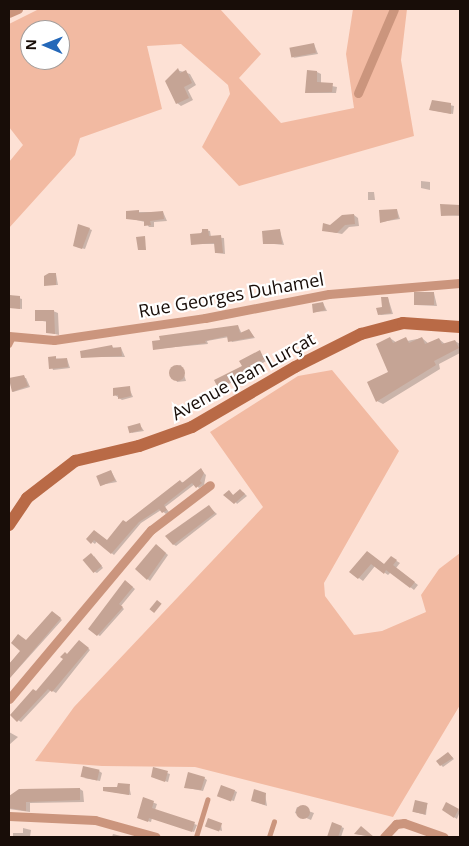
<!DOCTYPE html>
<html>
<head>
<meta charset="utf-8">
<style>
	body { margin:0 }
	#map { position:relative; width:469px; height:846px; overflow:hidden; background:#fde1d5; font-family:"Open Sans",sans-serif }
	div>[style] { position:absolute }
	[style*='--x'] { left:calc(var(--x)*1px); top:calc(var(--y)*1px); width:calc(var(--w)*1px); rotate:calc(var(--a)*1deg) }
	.green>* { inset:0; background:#f2baa2 }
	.shadow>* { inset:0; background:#0003 }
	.building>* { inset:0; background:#c5a495; transform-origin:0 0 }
	.round { border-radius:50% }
	.service>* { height:4.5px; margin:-2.25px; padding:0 2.25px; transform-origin:2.25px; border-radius:2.25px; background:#cb957d }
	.minor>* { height:9px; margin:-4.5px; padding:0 4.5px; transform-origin:4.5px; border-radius:4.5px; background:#cb957d }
	.secondary>* { height:12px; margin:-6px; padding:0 6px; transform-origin:6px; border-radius:6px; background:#b96a46 }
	span { translate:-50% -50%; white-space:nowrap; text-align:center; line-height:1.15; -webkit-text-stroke:4.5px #fff; paint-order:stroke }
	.street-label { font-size:18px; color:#180d08 }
	.frame { position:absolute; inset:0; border:10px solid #180d08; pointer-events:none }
	.north { position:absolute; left:20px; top:20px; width:50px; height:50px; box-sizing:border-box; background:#fff; border:1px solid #a39e9c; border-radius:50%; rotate:271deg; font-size:14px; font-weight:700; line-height:20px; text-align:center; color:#180d08 }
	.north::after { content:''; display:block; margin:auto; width:18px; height:22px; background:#2468b9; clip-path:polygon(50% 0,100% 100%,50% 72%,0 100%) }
</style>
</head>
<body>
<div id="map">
	<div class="green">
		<div style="clip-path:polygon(evenodd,39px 9px,220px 9px,261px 54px,239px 78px,281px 123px,354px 108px,346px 54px,353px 9px,407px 9px,401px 60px,414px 136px,239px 186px,202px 147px,230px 94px,228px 85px,181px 44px,147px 46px,162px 109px,80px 138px,75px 155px,9px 228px,9px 162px,23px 145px,9px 127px,9px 24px,39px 9px,30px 30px,60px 30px,60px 60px,30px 60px,30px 30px)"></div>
		<div style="clip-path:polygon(332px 370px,399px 451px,324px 583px,325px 596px,354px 635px,382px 631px,426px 612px,421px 595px,439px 569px,460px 553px,460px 705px,393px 817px,195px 767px,102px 766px,35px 761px,74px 707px,263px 507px,210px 432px,298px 376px)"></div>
	</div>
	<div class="shadow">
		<div style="clip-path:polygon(314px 44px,318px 54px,293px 58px)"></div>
		<div style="clip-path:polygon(177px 70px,190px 74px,196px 85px,188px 90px,193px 100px,181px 106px,177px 103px,172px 78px)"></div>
		<div style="clip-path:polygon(317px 72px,321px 74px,321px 84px,337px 87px,336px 93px,306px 93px)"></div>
		<div style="clip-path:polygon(433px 101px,454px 106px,453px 114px,431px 110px)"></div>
		<div style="clip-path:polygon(421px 181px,430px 182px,430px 190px,421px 188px)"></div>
		<div style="clip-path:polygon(368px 192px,374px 192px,375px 200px,368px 200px)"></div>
		<div style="clip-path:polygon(460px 206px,460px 216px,442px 215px)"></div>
		<div style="clip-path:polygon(397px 210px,400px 219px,381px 222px)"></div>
		<div style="clip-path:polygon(127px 212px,163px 212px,167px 221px,154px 222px,154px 227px,149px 227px,145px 222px,128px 218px)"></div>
		<div style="clip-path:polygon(354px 215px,358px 218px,359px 226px,349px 227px,342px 234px,323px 230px)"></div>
		<div style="clip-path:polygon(79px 225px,92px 230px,85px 249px,77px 247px)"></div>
		<div style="clip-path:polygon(203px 230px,210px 231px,211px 237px,224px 238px,225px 254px,216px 253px,216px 244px,193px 244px)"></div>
		<div style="clip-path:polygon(280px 231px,284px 245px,264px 243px)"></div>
		<div style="clip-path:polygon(56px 274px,58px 285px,45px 285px)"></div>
		<div style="clip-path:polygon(434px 293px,437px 306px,416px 305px)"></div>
		<div style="clip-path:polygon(9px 295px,22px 299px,22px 309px,9px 307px)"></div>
		<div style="clip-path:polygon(388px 298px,393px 314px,381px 315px,379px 314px)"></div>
		<div style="clip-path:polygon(323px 303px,327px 311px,314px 312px)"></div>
		<div style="clip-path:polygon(53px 311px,58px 313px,59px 335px,48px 332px,48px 322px,37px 320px)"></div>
		<div style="clip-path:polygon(238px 326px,242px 334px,249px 330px,255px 338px,232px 342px,229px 337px,207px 341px,208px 344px,154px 349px)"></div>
		<div style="clip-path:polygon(390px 338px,397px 343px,422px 338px,429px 344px,439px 339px,445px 344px,455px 341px,460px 344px,460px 353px,439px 364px,440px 369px,383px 404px,377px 401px,368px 383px,389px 372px)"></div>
		<div style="clip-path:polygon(104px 347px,121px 348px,125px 357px,82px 357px)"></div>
		<div style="clip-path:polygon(260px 352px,266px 361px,255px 368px,257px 372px,219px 388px,215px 381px,243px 366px)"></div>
		<div style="clip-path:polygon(49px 358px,67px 359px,70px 368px,53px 370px)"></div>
		<div style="clip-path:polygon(181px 365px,186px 381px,177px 382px,171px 368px)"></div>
		<div style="clip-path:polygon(15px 377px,26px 378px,30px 387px,13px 392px,9px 380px)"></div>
		<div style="clip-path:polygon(129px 388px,133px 397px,122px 400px,115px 395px)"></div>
		<div style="clip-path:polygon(140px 425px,144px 431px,131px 433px)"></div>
		<div style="clip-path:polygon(201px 470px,206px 475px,204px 485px,199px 488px,195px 484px,165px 507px,169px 512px,166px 514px,161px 510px,141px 523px,114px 555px,97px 541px,95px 544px,88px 539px,107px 541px,180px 481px,184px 483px)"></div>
		<div style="clip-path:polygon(111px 471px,117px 482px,100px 485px)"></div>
		<div style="clip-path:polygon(229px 492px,234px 496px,243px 492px,247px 496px,237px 504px)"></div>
		<div style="clip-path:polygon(209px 507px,217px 514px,176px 546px,173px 544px)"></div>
		<div style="clip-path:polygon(159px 547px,168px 555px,150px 581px,136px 569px)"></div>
		<div style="clip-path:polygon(367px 552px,385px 565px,395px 560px,400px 563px,396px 568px,418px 585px,414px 590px,391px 572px,388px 575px,375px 566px,363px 581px,351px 572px)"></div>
		<div style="clip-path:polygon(94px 556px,103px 568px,97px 573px,95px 572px)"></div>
		<div style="clip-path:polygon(128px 583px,135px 589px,121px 606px,124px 609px,100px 636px,98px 635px)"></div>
		<div style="clip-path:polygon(55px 614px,62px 620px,9px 679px,9px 664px,22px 651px,26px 641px)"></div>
		<div style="clip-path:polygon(82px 643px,90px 650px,56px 693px,51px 690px,21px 722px,18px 720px,37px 692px)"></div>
		<div style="clip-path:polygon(9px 732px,18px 737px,9px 745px)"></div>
		<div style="clip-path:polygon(448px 753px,454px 759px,443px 767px,441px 765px)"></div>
		<div style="clip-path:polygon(154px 769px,170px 774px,168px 782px,155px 778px)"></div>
		<div style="clip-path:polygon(99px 771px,102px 773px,100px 781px,84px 778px)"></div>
		<div style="clip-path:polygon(204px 778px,207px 780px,203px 791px,188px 788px)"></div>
		<div style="clip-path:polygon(129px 786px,131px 795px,107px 791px,119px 788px)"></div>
		<div style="clip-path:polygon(80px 789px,83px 791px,84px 802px,30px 803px,30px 812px,9px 809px,9px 797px,19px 790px)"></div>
		<div style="clip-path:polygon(235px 791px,237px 792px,234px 801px,221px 797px)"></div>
		<div style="clip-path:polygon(265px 794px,267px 806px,255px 802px)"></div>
		<div style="clip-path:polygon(144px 799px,157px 804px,155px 810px,197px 825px,194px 832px,152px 818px,151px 822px,141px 819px)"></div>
		<div style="clip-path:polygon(446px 804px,460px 811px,457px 819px,443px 810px)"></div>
		<div style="clip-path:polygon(427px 805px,426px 815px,415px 812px)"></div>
		<div style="clip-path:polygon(297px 807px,314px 813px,311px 820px,295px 813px)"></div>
		<div style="clip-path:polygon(221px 824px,222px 831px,209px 827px)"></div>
		<div style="clip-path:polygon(333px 824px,344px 828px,341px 837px,328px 837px)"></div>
		<div style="clip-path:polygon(23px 828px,31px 830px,30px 837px,13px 837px,13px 833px,23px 833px)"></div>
		<div style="clip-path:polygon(363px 829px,373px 837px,356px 834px)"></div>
		<div style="clip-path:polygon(113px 834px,125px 837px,112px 837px)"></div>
	</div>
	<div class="building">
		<div style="left:314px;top:43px;width:10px;height:25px;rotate:79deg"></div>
		<div style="clip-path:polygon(178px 68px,180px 73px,186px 70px,192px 83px,184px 87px,189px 98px,176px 104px,165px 81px)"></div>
		<div style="clip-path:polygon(307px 70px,317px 71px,317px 82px,333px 83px,332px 92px,305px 93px)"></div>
		<div style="clip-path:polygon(432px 100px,451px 103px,451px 114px,429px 110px)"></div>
		<div style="clip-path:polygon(440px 204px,460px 205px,460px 215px,441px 216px)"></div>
		<div style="clip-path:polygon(397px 209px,398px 218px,380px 223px,379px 210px)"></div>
		<div style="clip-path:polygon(139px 210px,139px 213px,163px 211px,164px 219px,150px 221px,151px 225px,144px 226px,144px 221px,126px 219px,126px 211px)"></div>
		<div style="clip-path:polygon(354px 214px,355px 224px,345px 225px,337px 233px,322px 231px,323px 223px,330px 225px,342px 215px)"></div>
		<div style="clip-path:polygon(78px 224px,90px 228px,82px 249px,73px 246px)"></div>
		<div style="clip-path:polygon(202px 229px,208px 229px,209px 236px,221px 235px,223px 253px,215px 253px,214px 243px,191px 245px,190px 234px,202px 233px)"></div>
		<div style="clip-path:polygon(280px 229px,282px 244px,263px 244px,262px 231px)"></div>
		<div style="clip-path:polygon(145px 236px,146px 250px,138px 250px,136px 237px)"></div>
		<div style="clip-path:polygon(49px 273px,56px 273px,56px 285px,44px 286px,44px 276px)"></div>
		<div style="left:434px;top:292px;width:13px;height:20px;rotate:90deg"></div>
		<div style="clip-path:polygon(9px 295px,20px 296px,20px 309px,9px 308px)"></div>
		<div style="clip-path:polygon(381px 297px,388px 297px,391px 313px,378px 315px,376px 308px,382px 307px)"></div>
		<div style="clip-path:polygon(323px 302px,325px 310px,313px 313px,312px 304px)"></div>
		<div style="clip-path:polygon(35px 310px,54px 310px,55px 334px,46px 333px,46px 321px,35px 321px)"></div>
		<div style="clip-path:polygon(238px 325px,240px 333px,249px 329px,254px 337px,228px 342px,227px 336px,205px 341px,206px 343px,153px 350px,152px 341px,160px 340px,159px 336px)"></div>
		<div style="clip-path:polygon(390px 337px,393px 343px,406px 337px,409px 343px,422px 337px,425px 344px,439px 338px,442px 344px,455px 340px,459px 348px,434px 361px,436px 365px,376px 402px,367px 382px,388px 372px,376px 344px)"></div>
		<div style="clip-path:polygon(112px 345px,113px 348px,121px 347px,122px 356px,81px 358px,80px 351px)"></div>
		<div style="clip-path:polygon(260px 350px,264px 359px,253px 367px,255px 371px,218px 388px,214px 380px,242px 366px,239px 361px)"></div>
		<div style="clip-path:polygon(56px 356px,56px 359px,67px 358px,68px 367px,49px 369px,48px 357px)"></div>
		<div class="round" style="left:169px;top:365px;width:16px;height:16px"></div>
		<div style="clip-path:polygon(24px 375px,28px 386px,12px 392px,9px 378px)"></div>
		<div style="clip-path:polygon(130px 386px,131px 396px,118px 399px,118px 395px,113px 396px,113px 388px)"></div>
		<div style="left:140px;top:423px;width:7px;height:13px;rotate:74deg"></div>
		<div style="clip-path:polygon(201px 468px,204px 473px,200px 481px,202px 483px,196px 488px,192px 483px,164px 505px,167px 510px,162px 513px,159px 509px,139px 522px,111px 554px,94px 540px,91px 544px,86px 539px,94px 530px,107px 540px,123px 520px,126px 522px,180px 480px,182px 483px)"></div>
		<div style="left:111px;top:470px;width:11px;height:16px;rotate:68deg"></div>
		<div style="clip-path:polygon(240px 489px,245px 494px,234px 504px,223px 495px,229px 490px,233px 495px)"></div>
		<div style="clip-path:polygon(209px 505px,215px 513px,173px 545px,165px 536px)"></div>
		<div style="clip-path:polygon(156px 544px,166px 553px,147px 580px,135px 569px)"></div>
		<div style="clip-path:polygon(367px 551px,384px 564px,391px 556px,397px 560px,393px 565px,415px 582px,410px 588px,386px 570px,384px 574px,371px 564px,358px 579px,349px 572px)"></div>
		<div style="left:91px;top:553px;width:17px;height:11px;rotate:50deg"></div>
		<div style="clip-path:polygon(125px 580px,133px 587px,119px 604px,123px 607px,97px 636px,88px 629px)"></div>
		<div style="left:157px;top:600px;width:6px;height:12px;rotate:39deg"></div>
		<div style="clip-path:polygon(52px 611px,61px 618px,9px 679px,9px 664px,20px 651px,11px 643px,18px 634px,26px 640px)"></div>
		<div style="clip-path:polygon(79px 640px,89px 648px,52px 692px,48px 689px,17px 722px,10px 715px,33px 689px,36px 691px,63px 659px,60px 657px,65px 652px,67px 654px)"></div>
		<div style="clip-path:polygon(448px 752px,453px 758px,440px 766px,436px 761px)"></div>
		<div style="left:83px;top:766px;width:17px;height:11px;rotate:13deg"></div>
		<div style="clip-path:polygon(153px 767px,168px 771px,165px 782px,151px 777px)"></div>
		<div style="clip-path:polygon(188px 772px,205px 777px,201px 790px,184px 788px)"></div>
		<div style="clip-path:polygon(118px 783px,130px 784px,129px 795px,103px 791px,103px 787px,117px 787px)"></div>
		<div style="left:221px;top:785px;width:15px;height:12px;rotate:20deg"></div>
		<div style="clip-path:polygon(80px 788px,80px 800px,26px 802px,26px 811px,9px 808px,9px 796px,19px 789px)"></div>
		<div style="clip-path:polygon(254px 789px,266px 793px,265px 805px,251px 801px)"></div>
		<div style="clip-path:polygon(143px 797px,154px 801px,152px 808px,195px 822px,192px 832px,149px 818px,148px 822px,137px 818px)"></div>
		<div style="left:415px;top:800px;width:13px;height:12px;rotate:13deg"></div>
		<div style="clip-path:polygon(446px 802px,459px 809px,454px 818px,442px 810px)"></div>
		<div class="round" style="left:296px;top:805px;width:14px;height:14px"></div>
		<div style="left:208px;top:818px;width:15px;height:9px;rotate:20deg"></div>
		<div style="clip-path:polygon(332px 822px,342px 826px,338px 837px,327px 837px)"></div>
		<div style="clip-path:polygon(361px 826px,374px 837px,354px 834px)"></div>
	</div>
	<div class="service">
		<div style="--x:9;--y:345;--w:9;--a:-63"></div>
		<div style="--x:196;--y:837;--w:39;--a:-73"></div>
		<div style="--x:269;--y:837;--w:16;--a:-72"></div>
	</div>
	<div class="minor">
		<div style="--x:9;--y:13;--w:10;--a:-24"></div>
		<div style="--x:358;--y:93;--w:91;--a:-66.8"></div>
		<div style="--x:9;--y:336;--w:45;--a:5.1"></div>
		<div style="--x:54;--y:340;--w:153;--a:-8.3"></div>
		<div style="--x:205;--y:318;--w:126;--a:-11"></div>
		<div style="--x:329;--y:294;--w:131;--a:-4.8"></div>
		<div style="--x:9;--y:699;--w:221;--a:-50"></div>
		<div style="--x:151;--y:530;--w:74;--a:-37.3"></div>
		<div style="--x:9;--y:816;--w:86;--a:2.7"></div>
		<div style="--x:95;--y:820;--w:63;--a:15.6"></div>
		<div style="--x:384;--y:837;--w:18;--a:-47"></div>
		<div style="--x:396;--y:824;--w:8;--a:-7"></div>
		<div style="--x:404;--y:823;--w:42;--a:19.3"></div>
	</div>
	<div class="secondary">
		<div style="--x:9;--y:525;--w:32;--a:-56"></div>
		<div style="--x:27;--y:498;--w:61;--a:-37.6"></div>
		<div style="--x:75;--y:461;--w:66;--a:-13.2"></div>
		<div style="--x:139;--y:446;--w:56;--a:-19.7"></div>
		<div style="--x:192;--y:427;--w:119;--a:-30.2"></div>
		<div style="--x:295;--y:367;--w:74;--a:-26.6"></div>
		<div style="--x:361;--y:334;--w:43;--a:-14.7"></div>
		<div style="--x:403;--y:323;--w:57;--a:4"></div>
	</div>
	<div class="street-label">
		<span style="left:231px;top:295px;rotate:-10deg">Rue Georges Duhamel</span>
		<span style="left:243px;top:376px;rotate:-29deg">Avenue Jean Lurçat</span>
	</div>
	<div class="frame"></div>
	<div class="north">N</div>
</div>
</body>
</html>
